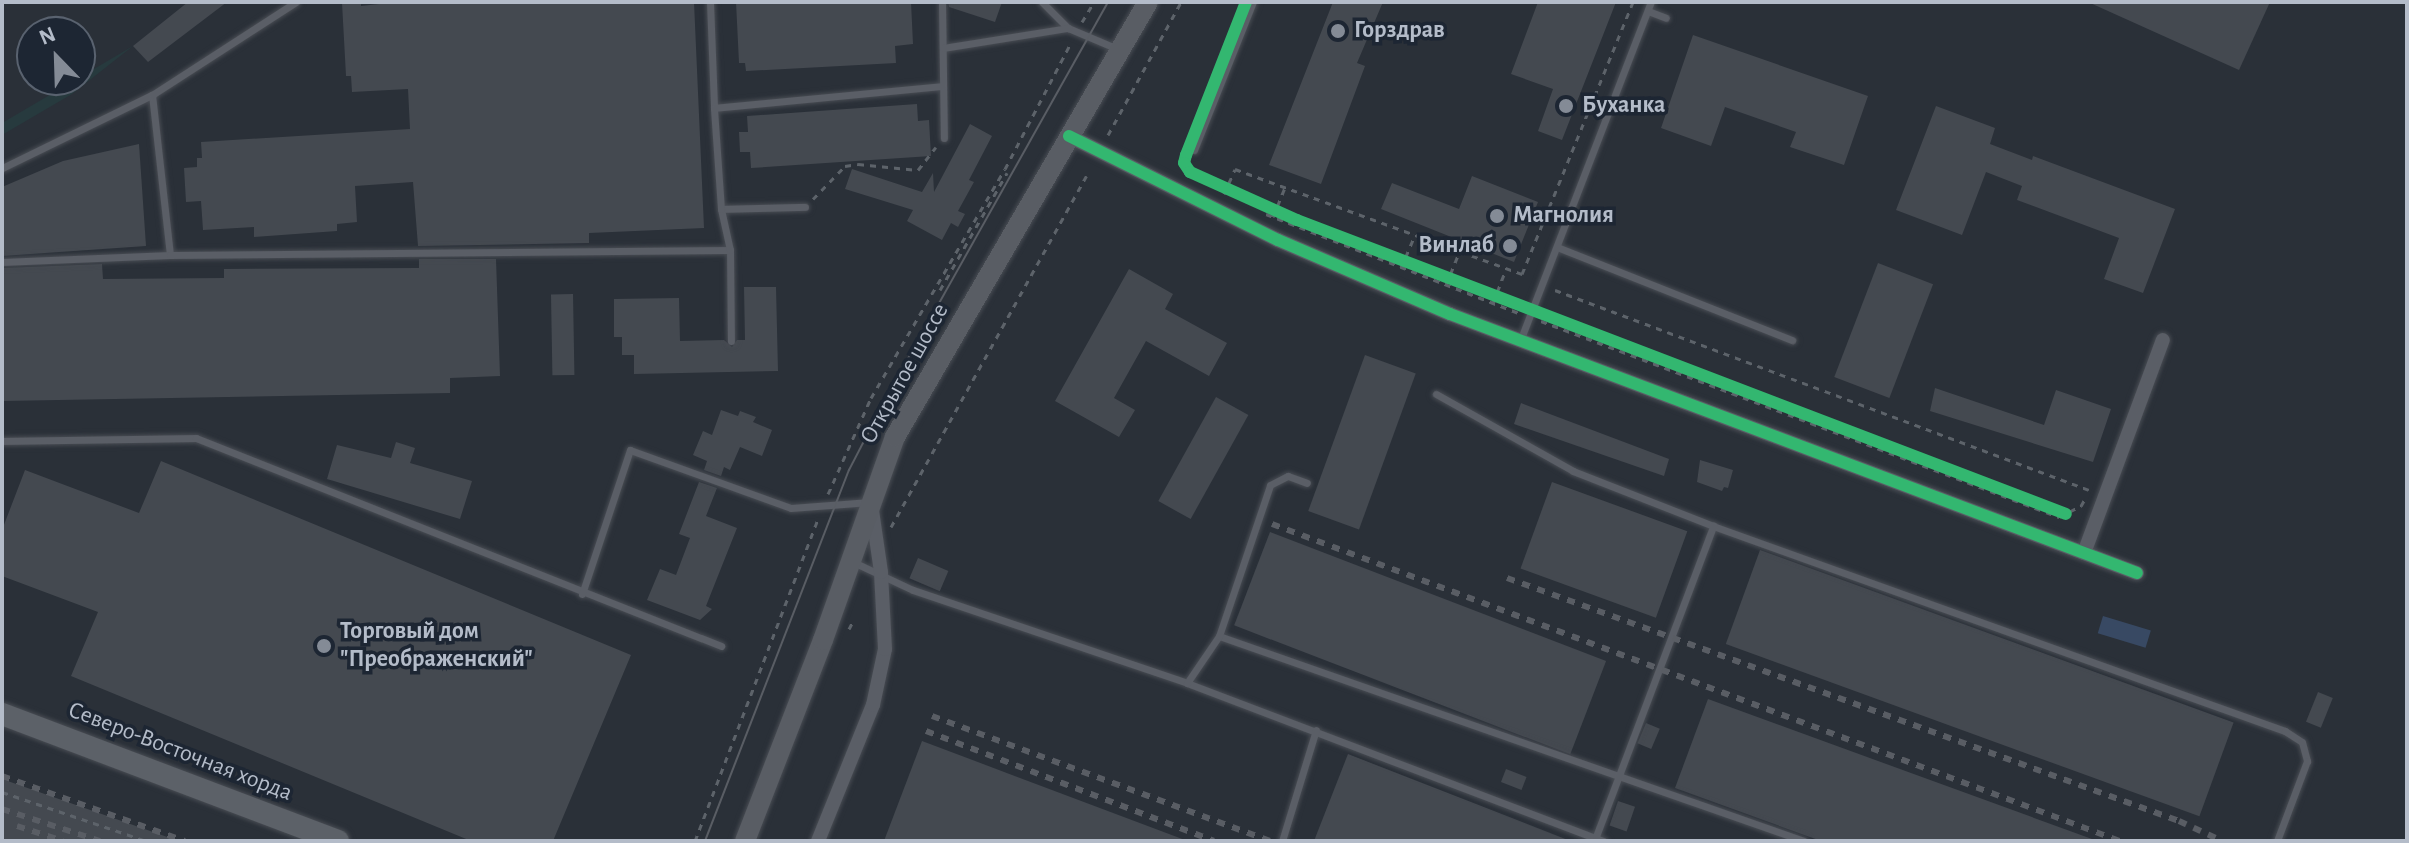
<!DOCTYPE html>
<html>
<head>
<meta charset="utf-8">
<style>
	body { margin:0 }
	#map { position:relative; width:2409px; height:843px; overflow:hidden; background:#2a3038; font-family:"Alegreya Sans",sans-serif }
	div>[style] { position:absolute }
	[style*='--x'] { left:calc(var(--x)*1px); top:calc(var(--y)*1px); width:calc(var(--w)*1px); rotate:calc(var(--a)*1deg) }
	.green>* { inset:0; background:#273a3e }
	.water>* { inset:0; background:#384963; transform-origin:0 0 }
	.building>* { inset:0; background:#444950; transform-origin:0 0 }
	.path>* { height:3px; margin-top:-1.5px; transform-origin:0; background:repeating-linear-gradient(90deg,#5d636a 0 6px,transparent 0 12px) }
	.roads { filter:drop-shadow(0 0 2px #484c53) drop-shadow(0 0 2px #484c53) }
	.lane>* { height:7px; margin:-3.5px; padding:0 3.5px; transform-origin:3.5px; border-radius:3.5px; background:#5a5e66 }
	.street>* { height:14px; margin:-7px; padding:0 7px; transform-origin:7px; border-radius:7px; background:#5a5e66 }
	.secondary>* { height:20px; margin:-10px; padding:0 10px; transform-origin:10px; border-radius:10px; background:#595d64 }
	.primary>* { height:22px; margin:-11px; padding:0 11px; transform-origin:11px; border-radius:11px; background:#5c6168 }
	.tram>* { height:2px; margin:-1px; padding:0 1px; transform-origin:1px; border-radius:1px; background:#595d64 }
	.rail>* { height:6px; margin-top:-3px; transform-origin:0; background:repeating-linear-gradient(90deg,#595d64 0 8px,transparent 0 16px) }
	.cycleway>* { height:12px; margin:-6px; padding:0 6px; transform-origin:6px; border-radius:6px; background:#33b770 }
	.dots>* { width:22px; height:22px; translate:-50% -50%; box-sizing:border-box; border:4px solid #1d2633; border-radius:50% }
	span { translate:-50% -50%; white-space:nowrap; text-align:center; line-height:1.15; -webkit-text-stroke:7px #1d2633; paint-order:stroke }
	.poi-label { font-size:24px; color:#b4bcc9; font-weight:700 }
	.left { translate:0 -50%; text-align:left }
	.right { translate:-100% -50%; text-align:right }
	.street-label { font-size:24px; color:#b4bcc9 }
	.frame { position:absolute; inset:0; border:4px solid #b4bcc9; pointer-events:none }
	.north { position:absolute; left:16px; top:16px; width:80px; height:80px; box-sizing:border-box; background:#1d2633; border:2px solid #59626f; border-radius:50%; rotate:337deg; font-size:22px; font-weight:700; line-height:32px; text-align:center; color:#b4bcc9 }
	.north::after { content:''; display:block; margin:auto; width:28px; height:36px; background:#848b96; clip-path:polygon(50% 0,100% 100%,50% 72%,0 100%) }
</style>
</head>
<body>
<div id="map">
	<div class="green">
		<div style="clip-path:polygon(133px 46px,72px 94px,2px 135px,2px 123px)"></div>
	</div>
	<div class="water">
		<div style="left:2103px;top:616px;width:50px;height:18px;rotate:17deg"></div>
	</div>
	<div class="building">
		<div style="clip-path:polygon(188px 2px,227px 2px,148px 62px,133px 46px)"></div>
		<div style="clip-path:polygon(361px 2px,361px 6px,397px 2px,694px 2px,704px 228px,589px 233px,589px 243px,418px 246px,413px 182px,355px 186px,357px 222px,337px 224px,337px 231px,254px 237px,254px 227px,203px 230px,201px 201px,186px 202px,184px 168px,197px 167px,197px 158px,202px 158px,201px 142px,410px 129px,408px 89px,352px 92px,351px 76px,346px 76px,342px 3px)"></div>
		<div style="clip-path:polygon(736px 2px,911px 2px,913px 44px,895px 46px,896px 63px,746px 71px,745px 63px,739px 63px)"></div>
		<div style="clip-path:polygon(948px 2px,1002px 2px,995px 22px,949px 7px)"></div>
		<div style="clip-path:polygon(1333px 2px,1383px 2px,1357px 63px,1365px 66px,1321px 184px,1269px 165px)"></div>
		<div style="clip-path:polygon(1538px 2px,1616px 2px,1562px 140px,1538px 131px,1553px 89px,1511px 74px)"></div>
		<div style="clip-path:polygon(2088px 2px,2270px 2px,2239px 70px)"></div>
		<div style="clip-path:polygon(1693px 35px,1868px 96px,1844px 165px,1790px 147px,1796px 132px,1725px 107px,1711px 146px,1661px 128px)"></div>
		<div style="clip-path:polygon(917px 104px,918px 121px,929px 120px,931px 156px,751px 168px,750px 152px,740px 152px,739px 132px,748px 132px,747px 116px)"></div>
		<div style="clip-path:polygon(1936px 106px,1995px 128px,1990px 144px,2032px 160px,2033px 156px,2175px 209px,2143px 293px,2104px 279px,2119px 238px,2017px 200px,2022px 186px,1986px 172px,1962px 235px,1896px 210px)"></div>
		<div style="clip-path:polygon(970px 124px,992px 136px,969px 180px,974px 182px,958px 211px,965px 214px,958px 227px,951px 223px,942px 240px,907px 221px,913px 210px,845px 189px,852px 169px,922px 192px,933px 173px,934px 192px)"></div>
		<div style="clip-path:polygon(139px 144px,146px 246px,2px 256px,2px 187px,63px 161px)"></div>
		<div style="clip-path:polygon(1472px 176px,1538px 202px,1514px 262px,1381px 209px,1392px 183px,1459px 209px)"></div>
		<div style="clip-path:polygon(419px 259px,496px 259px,500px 376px,450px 378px,450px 393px,2px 401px,2px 268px,102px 264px,103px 279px,224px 278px,224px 269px,419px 268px)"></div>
		<div style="left:1878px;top:263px;width:59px;height:122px;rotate:21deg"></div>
		<div style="clip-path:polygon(1129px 269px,1173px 294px,1165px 309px,1227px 343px,1209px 376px,1146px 341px,1114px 398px,1135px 410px,1119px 437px,1055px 401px)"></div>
		<div style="clip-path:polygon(744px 287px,776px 287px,778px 371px,634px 374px,634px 355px,622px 355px,622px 337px,614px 337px,614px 299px,679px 298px,680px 341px,724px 340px,732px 347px,737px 340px,745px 340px)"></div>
		<div style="left:573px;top:294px;width:81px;height:22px;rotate:89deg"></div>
		<div style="left:1365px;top:355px;width:54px;height:166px;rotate:20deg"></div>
		<div style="clip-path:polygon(1935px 388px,2044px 425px,2056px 390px,2111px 409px,2093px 462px,1930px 411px)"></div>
		<div style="left:1216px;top:397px;width:37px;height:119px;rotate:29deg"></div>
		<div style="clip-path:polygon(1521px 403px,1669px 459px,1664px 476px,1514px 424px)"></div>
		<div style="clip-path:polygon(721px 410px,738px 416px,740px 411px,756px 417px,753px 422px,772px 430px,762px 456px,740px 447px,730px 470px,724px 467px,721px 476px,704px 470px,707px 461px,693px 455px,703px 431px,712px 435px)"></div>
		<div style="clip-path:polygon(396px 442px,415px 448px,410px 463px,472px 481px,460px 519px,327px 479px,337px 445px,391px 458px)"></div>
		<div style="clip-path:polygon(1700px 460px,1733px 470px,1728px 488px,1724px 487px,1722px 491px,1697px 482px)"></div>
		<div style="clip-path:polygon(161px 461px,631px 655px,553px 841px,471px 841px,71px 676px,98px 612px,2px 576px,2px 530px,25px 470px,139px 513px)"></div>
		<div style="clip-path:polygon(699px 482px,717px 488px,706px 516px,737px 528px,706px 606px,712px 609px,700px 620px,647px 600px,660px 569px,676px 575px,690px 538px,679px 534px)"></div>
		<div style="left:1552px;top:482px;width:144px;height:92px;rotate:20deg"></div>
		<div style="left:1270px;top:532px;width:360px;height:100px;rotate:21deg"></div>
		<div style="left:1760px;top:550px;width:504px;height:100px;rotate:20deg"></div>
		<div style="left:918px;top:558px;width:33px;height:22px;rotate:23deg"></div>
		<div style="left:2318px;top:692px;width:16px;height:32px;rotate:22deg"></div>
		<div style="clip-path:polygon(1708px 699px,2092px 839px,2092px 841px,1821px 841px,1675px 788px)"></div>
		<div style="left:1646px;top:723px;width:15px;height:22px;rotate:23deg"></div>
		<div style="clip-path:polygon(922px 741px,1185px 840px,1185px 841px,884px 841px)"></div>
		<div style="clip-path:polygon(1348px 754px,1568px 840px,1568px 841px,1314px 841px)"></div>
		<div style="left:1506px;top:769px;width:22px;height:14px;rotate:21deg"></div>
		<div style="clip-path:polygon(2px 779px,173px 839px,172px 841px,2px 841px)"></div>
		<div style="left:1618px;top:801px;width:18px;height:26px;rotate:19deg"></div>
	</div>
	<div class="path">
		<div style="--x:1082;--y:22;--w:23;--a:-59"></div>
		<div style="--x:1108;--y:135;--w:152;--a:-61.2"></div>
		<div style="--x:1224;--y:194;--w:27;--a:-66"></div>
		<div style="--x:1235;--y:169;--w:306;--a:20.1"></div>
		<div style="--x:1522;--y:274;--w:294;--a:-67.8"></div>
		<div style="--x:813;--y:199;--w:46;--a:-45.9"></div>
		<div style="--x:845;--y:166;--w:13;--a:-9"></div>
		<div style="--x:858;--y:164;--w:60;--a:5.7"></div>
		<div style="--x:918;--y:170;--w:29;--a:-52"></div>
		<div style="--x:1266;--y:214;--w:272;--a:21.4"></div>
		<div style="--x:1273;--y:217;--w:32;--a:-68"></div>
		<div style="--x:1401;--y:268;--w:36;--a:-67"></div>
		<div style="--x:1446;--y:285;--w:37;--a:-68"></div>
		<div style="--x:940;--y:290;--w:135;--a:-60.2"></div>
		<div style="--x:1555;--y:290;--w:570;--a:20.53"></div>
		<div style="--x:1493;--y:303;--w:36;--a:-69"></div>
		<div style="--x:1541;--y:321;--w:554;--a:20.73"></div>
		<div style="--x:2059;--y:517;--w:25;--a:-27"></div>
		<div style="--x:2081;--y:506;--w:10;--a:-61"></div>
		<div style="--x:828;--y:494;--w:105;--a:-65.9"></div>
		<div style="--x:871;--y:398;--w:265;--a:-59.7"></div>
		<div style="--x:1005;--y:169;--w:142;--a:-62.4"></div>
		<div style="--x:891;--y:527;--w:402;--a:-60.9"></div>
		<div style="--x:849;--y:629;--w:9;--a:-63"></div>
		<div style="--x:2;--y:792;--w:153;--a:18.7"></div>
		<div style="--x:2;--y:840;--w:4;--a:14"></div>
		<div style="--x:695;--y:841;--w:345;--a:-69.1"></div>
	</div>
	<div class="roads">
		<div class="lane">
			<div style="--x:710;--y:2;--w:106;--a:87.8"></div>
			<div style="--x:942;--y:2;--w:136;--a:89.2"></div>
			<div style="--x:1042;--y:2;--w:37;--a:45"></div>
			<div style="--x:1068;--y:28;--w:54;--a:22.8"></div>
			<div style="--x:1648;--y:11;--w:19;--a:21"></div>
			<div style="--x:943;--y:48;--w:127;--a:-9.1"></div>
			<div style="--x:1194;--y:150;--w:159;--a:-68.3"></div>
			<div style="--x:2;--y:168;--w:167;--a:-26"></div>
			<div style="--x:721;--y:209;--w:84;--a:-1.4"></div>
			<div style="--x:1557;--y:247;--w:253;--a:21.6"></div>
			<div style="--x:730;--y:250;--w:91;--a:89.4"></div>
			<div style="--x:170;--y:255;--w:161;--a:-96.4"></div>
			<div style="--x:152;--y:95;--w:171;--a:-32.9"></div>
			<div style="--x:2;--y:262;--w:168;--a:-2.4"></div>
			<div style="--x:170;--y:255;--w:560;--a:-0.51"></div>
			<div style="--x:730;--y:250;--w:42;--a:-102.4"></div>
			<div style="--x:721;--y:209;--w:101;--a:-94"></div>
			<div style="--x:714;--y:108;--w:230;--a:-5.5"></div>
			<div style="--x:1520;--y:341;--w:363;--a:-68.9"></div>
			<div style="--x:1436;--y:394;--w:157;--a:29.3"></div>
			<div style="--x:1573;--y:471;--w:150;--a:21.4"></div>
			<div style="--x:1713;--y:526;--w:608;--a:19.72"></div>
			<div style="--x:2285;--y:731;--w:20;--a:33"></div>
			<div style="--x:2302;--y:742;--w:20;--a:75"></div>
			<div style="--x:2307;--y:761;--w:85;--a:110.6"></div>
			<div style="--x:2;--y:441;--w:194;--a:-0.9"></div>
			<div style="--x:196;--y:438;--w:565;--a:21.61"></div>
			<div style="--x:851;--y:561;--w:68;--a:25.1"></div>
			<div style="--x:913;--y:590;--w:289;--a:18.7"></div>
			<div style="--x:1187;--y:683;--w:446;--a:20.8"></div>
			<div style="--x:582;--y:594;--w:152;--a:-71.6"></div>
			<div style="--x:630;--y:450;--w:171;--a:19.8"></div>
			<div style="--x:791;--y:508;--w:79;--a:-4.3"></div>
			<div style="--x:1219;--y:636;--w:620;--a:19.31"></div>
			<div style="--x:1187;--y:683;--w:57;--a:-55.8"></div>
			<div style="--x:1219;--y:636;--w:159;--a:-71.3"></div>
			<div style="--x:1270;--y:485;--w:20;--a:-27"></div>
			<div style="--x:1288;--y:476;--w:20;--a:20"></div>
			<div style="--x:1595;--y:839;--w:335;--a:-69.3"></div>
			<div style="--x:1282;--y:841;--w:116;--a:-73"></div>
		</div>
		<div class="street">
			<div style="--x:1069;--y:136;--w:233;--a:26.5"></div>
			<div style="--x:1278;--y:240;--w:187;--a:23.3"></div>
			<div style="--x:1450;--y:314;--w:734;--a:20.66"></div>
			<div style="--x:2084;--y:553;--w:227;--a:-69.7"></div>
			<div style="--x:818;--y:841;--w:147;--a:-68"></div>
			<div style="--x:873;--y:705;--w:57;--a:-77.9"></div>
			<div style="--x:885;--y:649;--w:77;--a:-93"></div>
			<div style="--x:881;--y:572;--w:63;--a:-98.3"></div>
		</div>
		<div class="secondary">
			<div style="--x:745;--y:841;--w:216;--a:-68.8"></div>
			<div style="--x:823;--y:640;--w:215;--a:-70.5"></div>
			<div style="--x:895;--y:437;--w:503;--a:-59.82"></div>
		</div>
		<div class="primary">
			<div style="--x:2;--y:714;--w:359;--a:20.7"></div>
		</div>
	</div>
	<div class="tram">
		<div style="--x:705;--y:841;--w:398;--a:-68.8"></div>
		<div style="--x:849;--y:470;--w:93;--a:-62.6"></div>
		<div style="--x:892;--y:387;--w:441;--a:-60.7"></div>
	</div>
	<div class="rail">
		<div style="--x:1272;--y:524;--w:905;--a:20.5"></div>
		<div style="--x:1507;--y:578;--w:715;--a:19.88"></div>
		<div style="--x:2179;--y:821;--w:47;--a:24.9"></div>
		<div style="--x:932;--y:716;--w:360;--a:20.3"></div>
		<div style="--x:926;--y:731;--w:308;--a:20.9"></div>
		<div style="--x:2;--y:776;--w:194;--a:19.6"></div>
		<div style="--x:2;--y:809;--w:103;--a:18.1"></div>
		<div style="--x:17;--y:826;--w:48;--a:18.1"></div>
	</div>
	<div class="cycleway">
		<div style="--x:1246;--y:2;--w:164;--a:111.4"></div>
		<div style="--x:1186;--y:155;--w:8;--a:104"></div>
		<div style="--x:1184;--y:163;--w:11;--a:56"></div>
		<div style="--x:1190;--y:172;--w:117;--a:24.2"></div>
		<div style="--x:1297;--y:220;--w:823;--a:20.92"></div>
		<div style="--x:1069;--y:136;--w:233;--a:26.5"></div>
		<div style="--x:1278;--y:240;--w:187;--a:23.3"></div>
		<div style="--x:1450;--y:314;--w:734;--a:20.66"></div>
	</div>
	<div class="dots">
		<div style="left:1338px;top:31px;background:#848b96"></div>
		<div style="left:1566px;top:106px;background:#848b96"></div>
		<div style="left:1497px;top:216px;background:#848b96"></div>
		<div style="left:1510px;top:246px;background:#848b96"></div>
		<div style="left:324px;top:646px;background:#848b96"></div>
	</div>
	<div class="poi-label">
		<span class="left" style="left:1354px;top:31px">Горздрав</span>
		<span class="left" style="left:1582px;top:106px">Буханка</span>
		<span class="left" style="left:1513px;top:216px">Магнолия</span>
		<span class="right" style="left:1494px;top:246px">Винлаб</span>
		<span class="left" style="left:340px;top:646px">Торговый дом<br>"Преображенский"</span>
	</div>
	<div class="street-label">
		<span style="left:905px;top:374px;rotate:-61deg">Открытое шоссе</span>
		<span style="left:180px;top:752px;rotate:21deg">Северо-Восточная хорда</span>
	</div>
	<div class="frame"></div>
	<div class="north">N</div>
</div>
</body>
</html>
